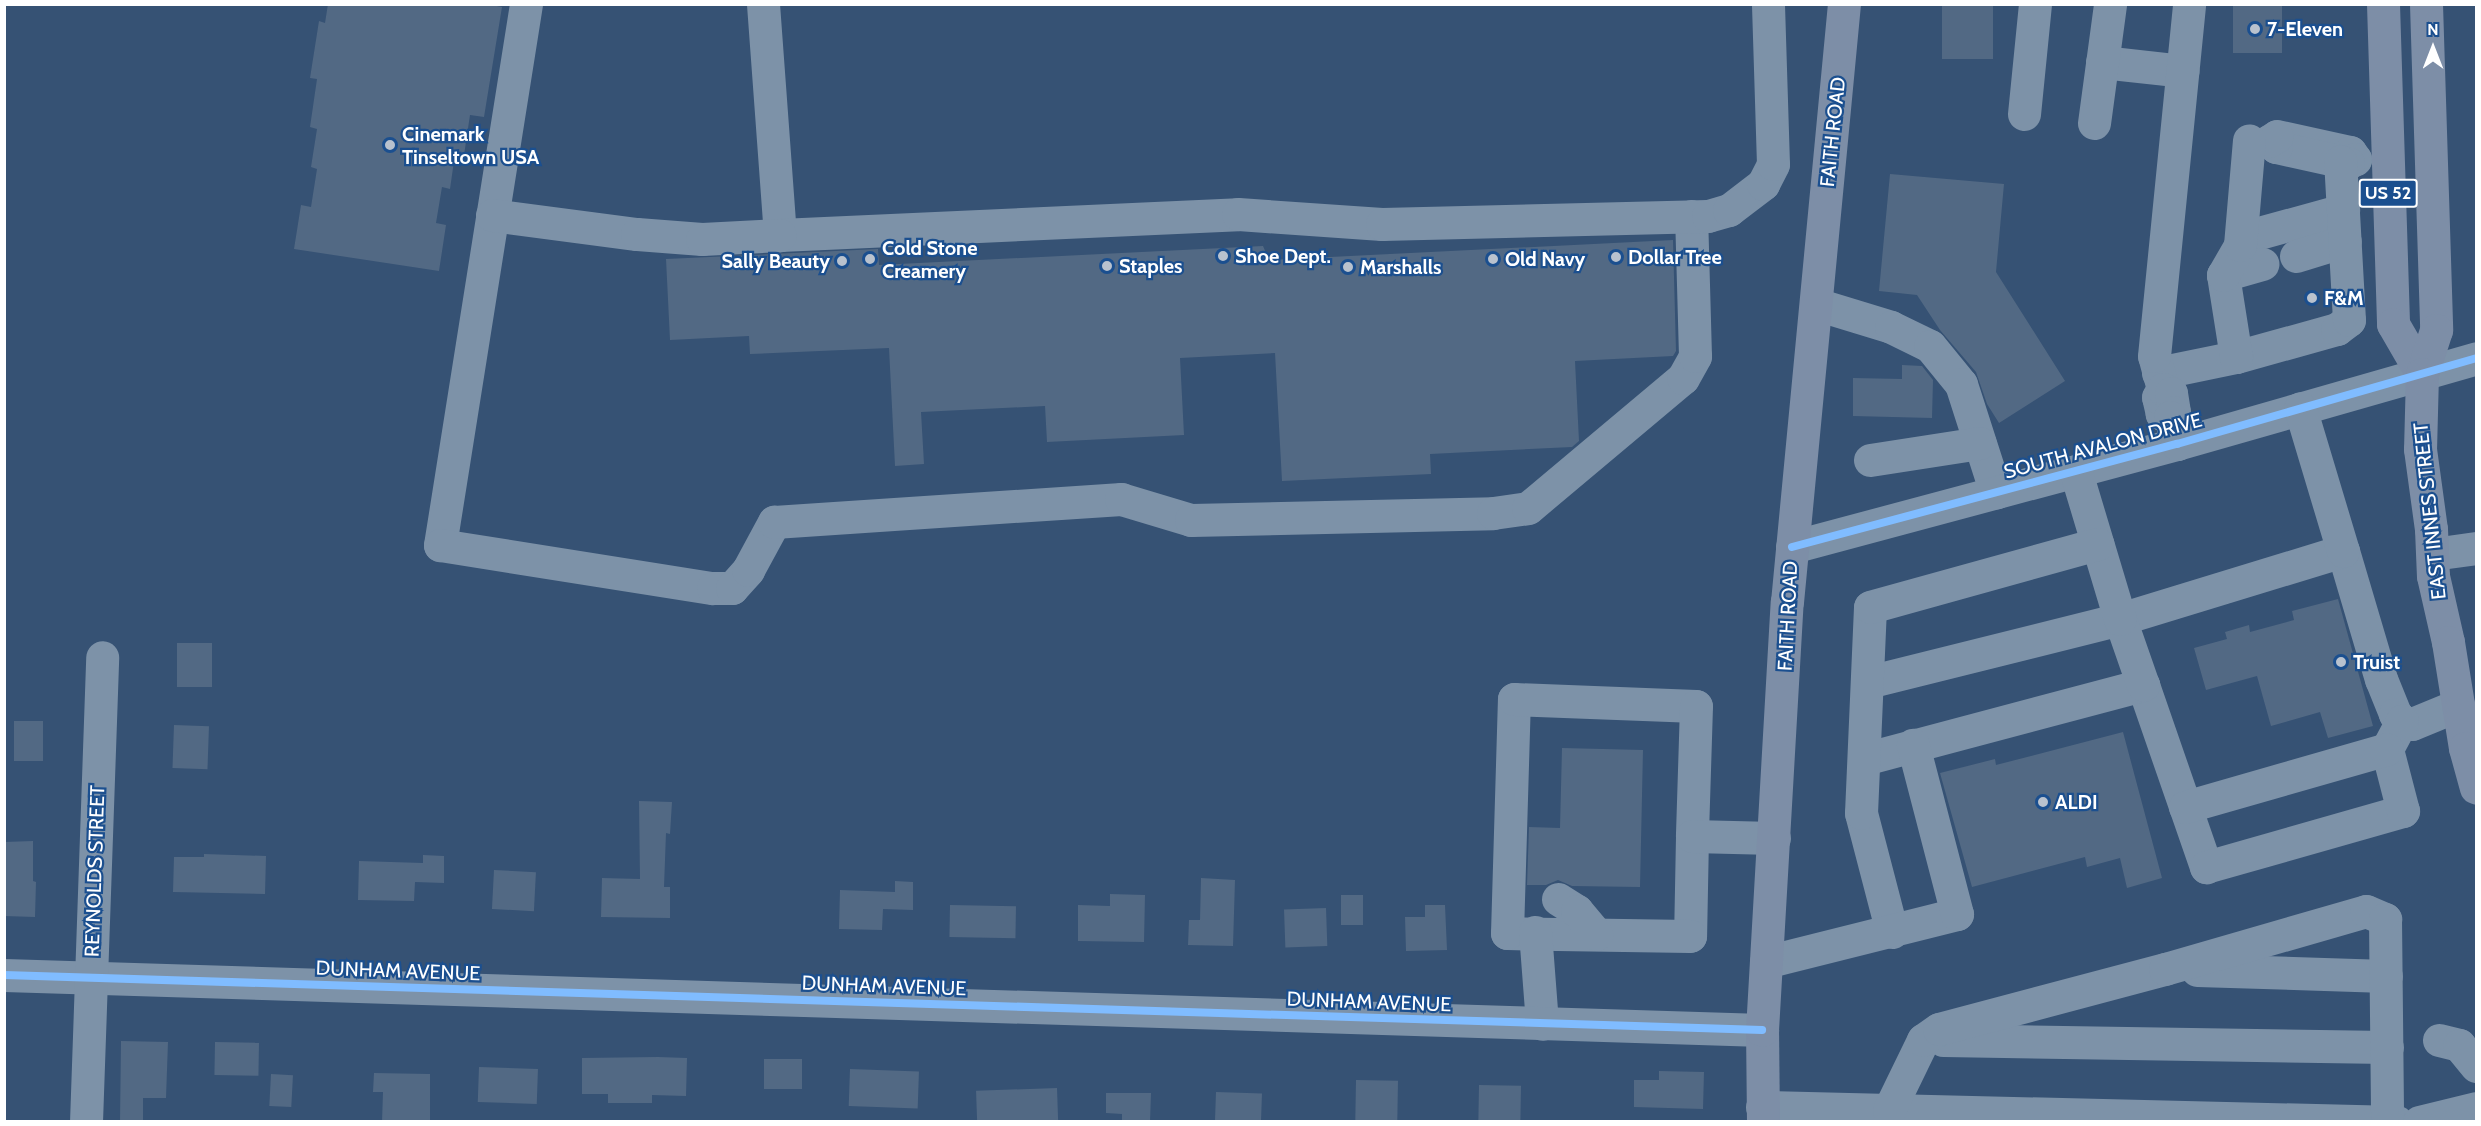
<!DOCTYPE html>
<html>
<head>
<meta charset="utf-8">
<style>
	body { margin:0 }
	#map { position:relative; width:2481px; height:1126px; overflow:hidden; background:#365274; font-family:Cabin,sans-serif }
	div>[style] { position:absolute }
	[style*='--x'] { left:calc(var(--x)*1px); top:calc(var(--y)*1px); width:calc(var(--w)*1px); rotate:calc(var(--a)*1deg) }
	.building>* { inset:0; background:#526984; transform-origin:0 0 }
	.minor>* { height:33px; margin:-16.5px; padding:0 16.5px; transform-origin:16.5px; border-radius:16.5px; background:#7d92a8 }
	.major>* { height:33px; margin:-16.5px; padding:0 16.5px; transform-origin:16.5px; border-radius:16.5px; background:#7d8ea7 }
	.cycleway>* { height:8px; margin:-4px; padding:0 4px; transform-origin:4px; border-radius:4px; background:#80bcff }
	.dots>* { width:16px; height:16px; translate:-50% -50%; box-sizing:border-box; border:3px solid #1b4f8f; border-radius:50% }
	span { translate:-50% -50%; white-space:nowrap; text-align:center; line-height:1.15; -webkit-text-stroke:4.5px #1b4f8f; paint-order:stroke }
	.shield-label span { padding:2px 4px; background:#1b4f8f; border:2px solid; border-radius:4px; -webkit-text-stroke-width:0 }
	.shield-label { font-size:18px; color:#fff; font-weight:700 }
	.poi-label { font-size:20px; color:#fff; font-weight:700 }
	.left { translate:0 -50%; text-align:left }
	.right { translate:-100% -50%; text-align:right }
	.street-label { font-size:20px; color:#fff }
	.frame { position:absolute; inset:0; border:6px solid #fff; pointer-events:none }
	.north { position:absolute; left:2403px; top:18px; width:60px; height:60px; -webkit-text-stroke:4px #1b4f8f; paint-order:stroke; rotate:0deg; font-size:16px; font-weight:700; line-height:24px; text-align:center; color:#fff }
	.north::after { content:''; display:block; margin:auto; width:21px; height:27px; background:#fff; clip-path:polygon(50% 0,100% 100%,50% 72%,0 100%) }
</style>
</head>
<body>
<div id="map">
	<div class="building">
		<div style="clip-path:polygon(328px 4px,486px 4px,502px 7px,484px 117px,470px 115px,463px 162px,454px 161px,450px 189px,442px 187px,436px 223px,446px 225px,439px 271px,294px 249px,301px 205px,311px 207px,317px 169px,311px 167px,317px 129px,310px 127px,317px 79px,310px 78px,319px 21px,325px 23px)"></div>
		<div style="left:1942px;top:4px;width:51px;height:55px"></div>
		<div style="left:2233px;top:4px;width:49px;height:49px"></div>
		<div style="clip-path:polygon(1890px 174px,2004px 184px,1996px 272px,2065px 381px,1999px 423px,1987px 404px,1976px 372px,1940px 330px,1917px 295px,1879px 291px)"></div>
		<div style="clip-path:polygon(1673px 240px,1676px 351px,1673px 356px,1575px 361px,1579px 441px,1572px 447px,1430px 454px,1431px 474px,1282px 481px,1275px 353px,1180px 358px,1184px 435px,1047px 442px,1045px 406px,921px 412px,924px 464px,895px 466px,889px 348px,750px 354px,749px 336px,670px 340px,666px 259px,878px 249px,879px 265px,1263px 246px,1269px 260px)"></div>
		<div style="clip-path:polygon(1902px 365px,1922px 366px,1933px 380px,1932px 418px,1853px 416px,1853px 378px,1902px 379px)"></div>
		<div style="clip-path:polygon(2338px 599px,2373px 726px,2328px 738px,2320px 712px,2271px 726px,2257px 676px,2206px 690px,2194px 648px,2227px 639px,2225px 632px,2249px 625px,2250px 632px,2294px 620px,2292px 611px)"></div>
		<div style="left:177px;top:643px;width:35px;height:44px"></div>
		<div style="left:14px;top:721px;width:29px;height:40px"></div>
		<div style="left:174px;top:725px;width:35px;height:43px;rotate:2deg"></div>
		<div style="clip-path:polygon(2123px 732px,2162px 878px,2127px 888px,2120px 858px,2087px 867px,2085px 857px,1972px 887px,1940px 773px,1995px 759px,1996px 765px)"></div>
		<div style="clip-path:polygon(1562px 748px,1643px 750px,1640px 887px,1572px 886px,1558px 880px,1546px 885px,1527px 885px,1529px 827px,1560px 828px)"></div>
		<div style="clip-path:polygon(639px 801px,672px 802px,670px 834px,666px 833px,664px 887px,670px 887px,670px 918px,601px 917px,602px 878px,640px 879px)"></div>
		<div style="clip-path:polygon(33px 841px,33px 881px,36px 882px,35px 917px,4px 916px,4px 842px)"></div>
		<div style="clip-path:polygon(204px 854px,266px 856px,265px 894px,173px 892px,174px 857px,204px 857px)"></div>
		<div style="clip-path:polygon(423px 855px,444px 856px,444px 883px,415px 882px,414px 901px,358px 900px,359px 861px,423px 863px)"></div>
		<div style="left:494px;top:870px;width:42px;height:39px;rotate:3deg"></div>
		<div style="clip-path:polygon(1201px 878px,1235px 880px,1233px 946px,1188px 945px,1189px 920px,1200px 920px)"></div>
		<div style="clip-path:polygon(895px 881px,913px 882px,913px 910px,883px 909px,882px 930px,839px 929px,840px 890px,895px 892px)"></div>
		<div style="clip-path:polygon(1110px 894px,1145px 895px,1144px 942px,1078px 941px,1078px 905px,1110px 906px)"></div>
		<div style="left:1363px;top:895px;width:30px;height:22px;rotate:90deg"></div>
		<div style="left:950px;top:905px;width:66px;height:32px;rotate:1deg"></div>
		<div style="clip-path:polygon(1425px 905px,1445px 905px,1447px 950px,1406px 951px,1405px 917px,1425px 917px)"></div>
		<div style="left:1326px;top:908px;width:38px;height:42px;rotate:88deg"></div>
		<div style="clip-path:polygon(121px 1041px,168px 1042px,166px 1098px,143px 1098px,143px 1122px,120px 1122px)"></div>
		<div style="left:215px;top:1042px;width:44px;height:33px;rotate:1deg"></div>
		<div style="clip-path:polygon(658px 1057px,687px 1058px,686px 1096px,652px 1095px,652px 1103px,608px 1103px,608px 1094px,582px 1094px,582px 1058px)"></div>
		<div style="left:802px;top:1059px;width:30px;height:38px;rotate:90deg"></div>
		<div style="left:479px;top:1067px;width:59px;height:35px;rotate:2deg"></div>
		<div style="left:850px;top:1069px;width:69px;height:37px;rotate:2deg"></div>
		<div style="clip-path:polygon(1659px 1071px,1704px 1072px,1703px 1109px,1634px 1107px,1634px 1080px,1659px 1080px)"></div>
		<div style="clip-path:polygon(374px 1073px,430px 1074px,430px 1122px,382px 1122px,383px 1092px,373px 1092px)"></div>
		<div style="left:271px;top:1074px;width:22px;height:32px;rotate:3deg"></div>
		<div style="left:1356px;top:1080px;width:42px;height:41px;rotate:1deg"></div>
		<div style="left:1479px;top:1085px;width:42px;height:36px;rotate:1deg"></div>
		<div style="left:1057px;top:1088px;width:34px;height:81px;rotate:88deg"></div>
		<div style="left:1216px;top:1092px;width:46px;height:30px;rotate:2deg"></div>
		<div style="clip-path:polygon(1106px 1093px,1151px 1093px,1150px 1122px,1122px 1122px,1122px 1114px,1106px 1113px)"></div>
	</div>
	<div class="minor">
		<div style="--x:526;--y:4;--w:548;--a:99.03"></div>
		<div style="--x:440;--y:545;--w:276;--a:9"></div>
		<div style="--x:713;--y:588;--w:19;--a:0"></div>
		<div style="--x:732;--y:588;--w:24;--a:-48"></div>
		<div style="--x:748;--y:570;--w:55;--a:-61.6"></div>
		<div style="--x:774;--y:522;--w:348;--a:-3.8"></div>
		<div style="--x:1121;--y:499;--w:73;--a:16.7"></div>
		<div style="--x:1191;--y:520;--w:302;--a:-1.3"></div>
		<div style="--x:1493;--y:513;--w:35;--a:-8"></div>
		<div style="--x:1528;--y:508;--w:202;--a:-40"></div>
		<div style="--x:1683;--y:378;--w:25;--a:-61"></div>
		<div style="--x:1695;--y:356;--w:140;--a:-91.6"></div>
		<div style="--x:763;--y:4;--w:232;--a:85.8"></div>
		<div style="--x:780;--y:235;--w:458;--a:-2.6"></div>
		<div style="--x:1238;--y:214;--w:144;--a:4"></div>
		<div style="--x:1382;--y:224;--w:326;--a:-1.4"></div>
		<div style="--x:1708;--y:216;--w:22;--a:-16"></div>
		<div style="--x:1729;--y:210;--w:43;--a:-37.4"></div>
		<div style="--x:1763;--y:184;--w:22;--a:-63"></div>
		<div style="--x:1773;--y:164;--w:160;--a:-91.8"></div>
		<div style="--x:2102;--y:62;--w:81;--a:6.3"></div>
		<div style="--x:2024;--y:114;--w:111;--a:-84.3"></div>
		<div style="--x:2094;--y:123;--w:120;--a:-82.3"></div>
		<div style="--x:2277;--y:136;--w:75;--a:12.4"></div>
		<div style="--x:2350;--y:152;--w:9;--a:54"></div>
		<div style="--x:2355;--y:159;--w:8;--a:150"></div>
		<div style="--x:2348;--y:163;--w:74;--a:-167.5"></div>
		<div style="--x:2276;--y:147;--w:9;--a:-139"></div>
		<div style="--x:2269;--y:141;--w:9;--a:-32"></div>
		<div style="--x:492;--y:215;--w:146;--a:7.5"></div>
		<div style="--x:637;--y:234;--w:65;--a:4.4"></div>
		<div style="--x:702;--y:239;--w:78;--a:-2.9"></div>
		<div style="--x:2241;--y:238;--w:106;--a:-15.4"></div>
		<div style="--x:2296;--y:256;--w:51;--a:-17"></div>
		<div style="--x:2223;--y:275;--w:41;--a:-15.8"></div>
		<div style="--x:1816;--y:304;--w:78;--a:17"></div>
		<div style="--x:1891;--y:327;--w:43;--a:26"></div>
		<div style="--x:1930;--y:346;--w:49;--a:50.8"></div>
		<div style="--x:1961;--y:384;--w:114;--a:72.2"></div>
		<div style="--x:2236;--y:357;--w:105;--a:-15.5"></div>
		<div style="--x:2337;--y:329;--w:15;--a:-37"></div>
		<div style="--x:2349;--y:320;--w:159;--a:-93.2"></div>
		<div style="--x:2158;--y:373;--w:80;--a:-11.6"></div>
		<div style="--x:2236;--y:357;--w:83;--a:-99"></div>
		<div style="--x:2223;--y:275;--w:34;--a:-60"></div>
		<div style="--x:2240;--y:245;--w:105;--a:-85.1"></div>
		<div style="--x:2163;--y:389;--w:34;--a:-105"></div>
		<div style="--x:2154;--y:356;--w:354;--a:-84.3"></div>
		<div style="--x:2170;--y:417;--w:9;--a:-159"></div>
		<div style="--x:2162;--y:414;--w:17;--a:-103"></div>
		<div style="--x:2158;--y:397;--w:9;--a:-58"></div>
		<div style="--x:2163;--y:389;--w:9;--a:27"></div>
		<div style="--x:2171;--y:393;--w:19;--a:81"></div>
		<div style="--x:2174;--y:412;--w:6;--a:129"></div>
		<div style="--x:2170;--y:417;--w:28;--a:75"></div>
		<div style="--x:1870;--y:460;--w:111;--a:-8.8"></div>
		<div style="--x:1792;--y:547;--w:399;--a:-15"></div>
		<div style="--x:2177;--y:444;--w:311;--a:-16"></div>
		<div style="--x:2343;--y:551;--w:134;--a:73.5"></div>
		<div style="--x:2381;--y:679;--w:38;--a:68"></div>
		<div style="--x:2395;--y:714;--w:10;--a:45"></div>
		<div style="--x:2402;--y:721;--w:10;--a:17"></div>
		<div style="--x:2412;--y:724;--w:50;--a:-22.4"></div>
		<div style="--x:2433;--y:554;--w:43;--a:-7.9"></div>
		<div style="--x:1868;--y:682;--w:260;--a:-14"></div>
		<div style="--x:2120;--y:619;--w:233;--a:-17"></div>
		<div style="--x:2343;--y:551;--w:149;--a:-106.7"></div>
		<div style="--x:2143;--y:685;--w:193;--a:70.9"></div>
		<div style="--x:2206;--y:867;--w:205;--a:-15.9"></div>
		<div style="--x:2403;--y:811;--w:64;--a:-104.5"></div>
		<div style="--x:2387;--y:749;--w:32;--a:-62"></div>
		<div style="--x:1864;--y:759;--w:289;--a:-14.9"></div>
		<div style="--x:2143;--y:685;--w:70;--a:-109.2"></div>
		<div style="--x:2120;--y:619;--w:153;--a:-106.7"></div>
		<div style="--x:2185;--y:807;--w:210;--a:-16"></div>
		<div style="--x:1692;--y:836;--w:100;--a:91.1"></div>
		<div style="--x:1690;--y:936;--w:183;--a:-179.1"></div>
		<div style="--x:1507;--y:933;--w:234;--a:-88.3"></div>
		<div style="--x:1514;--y:699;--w:182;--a:2.2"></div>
		<div style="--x:1696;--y:706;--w:130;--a:91.8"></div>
		<div style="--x:1692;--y:836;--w:82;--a:1.4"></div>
		<div style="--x:1558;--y:899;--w:22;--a:32"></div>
		<div style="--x:1577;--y:911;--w:30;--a:50"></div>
		<div style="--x:1535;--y:932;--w:92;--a:85.6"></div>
		<div style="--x:1892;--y:932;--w:123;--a:-104.6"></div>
		<div style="--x:1861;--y:813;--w:206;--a:-87.5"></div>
		<div style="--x:1870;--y:607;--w:236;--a:-15.5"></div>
		<div style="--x:1766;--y:962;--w:197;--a:-14.1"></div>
		<div style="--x:1957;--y:914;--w:175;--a:-104.6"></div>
		<div style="--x:2197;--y:970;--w:189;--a:1.8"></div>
		<div style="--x:4;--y:975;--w:1759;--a:1.79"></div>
		<div style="--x:1943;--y:1040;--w:444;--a:0.9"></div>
		<div style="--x:2439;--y:1040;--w:21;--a:14"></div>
		<div style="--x:2459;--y:1045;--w:27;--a:51"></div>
		<div style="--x:1762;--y:1107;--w:635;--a:1.35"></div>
		<div style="--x:1889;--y:1110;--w:78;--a:-64.1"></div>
		<div style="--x:1923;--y:1040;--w:19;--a:-35"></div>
		<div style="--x:1939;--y:1029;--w:234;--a:-14.9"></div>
		<div style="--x:2165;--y:969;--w:209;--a:-16.1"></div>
		<div style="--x:2366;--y:911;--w:21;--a:23"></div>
		<div style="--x:2385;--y:919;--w:203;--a:89.4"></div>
		<div style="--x:86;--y:1122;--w:465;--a:-88"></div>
		<div style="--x:2419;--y:1122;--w:59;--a:-13.8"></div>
	</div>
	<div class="major">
		<div style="--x:2383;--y:4;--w:320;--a:88.2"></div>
		<div style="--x:2393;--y:324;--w:58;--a:59.9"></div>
		<div style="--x:2426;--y:4;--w:326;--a:88.2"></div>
		<div style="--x:2436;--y:330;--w:46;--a:107.7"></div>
		<div style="--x:2422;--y:374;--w:75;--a:91.5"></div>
		<div style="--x:2420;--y:449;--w:81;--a:82.2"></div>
		<div style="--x:2431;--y:529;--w:47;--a:87.6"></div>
		<div style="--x:2433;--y:576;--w:68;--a:77.2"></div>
		<div style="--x:2448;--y:642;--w:107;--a:80.9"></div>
		<div style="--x:2465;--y:748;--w:41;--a:74.6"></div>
		<div style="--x:1763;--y:1122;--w:92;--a:-90.6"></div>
		<div style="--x:1762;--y:1030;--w:429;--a:-86.7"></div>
		<div style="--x:1787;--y:602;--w:601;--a:-84.56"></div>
	</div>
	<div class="cycleway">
		<div style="--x:1792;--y:547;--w:399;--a:-15"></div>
		<div style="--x:2177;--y:444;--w:311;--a:-16"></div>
		<div style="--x:4;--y:975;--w:1759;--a:1.79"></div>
	</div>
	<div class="dots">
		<div style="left:2255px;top:29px;background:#b9c2ce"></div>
		<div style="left:390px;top:145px;background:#b9c2ce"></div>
		<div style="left:1223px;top:256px;background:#b9c2ce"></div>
		<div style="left:1616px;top:257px;background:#b9c2ce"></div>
		<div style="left:870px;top:259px;background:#b9c2ce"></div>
		<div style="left:1493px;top:259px;background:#b9c2ce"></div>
		<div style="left:842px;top:261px;background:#b9c2ce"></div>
		<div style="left:1107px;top:266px;background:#b9c2ce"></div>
		<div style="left:1348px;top:267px;background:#b9c2ce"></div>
		<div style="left:2312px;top:298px;background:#b9c2ce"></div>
		<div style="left:2341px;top:662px;background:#b9c2ce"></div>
		<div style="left:2043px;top:802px;background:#b9c2ce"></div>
	</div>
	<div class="shield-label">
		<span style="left:2388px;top:193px">US 52</span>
	</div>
	<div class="poi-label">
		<span class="left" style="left:2267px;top:29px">7-Eleven</span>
		<span class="left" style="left:402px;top:146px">Cinemark<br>Tinseltown USA</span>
		<span class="left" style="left:882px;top:260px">Cold Stone<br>Creamery</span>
		<span class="left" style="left:1235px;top:256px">Shoe Dept.</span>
		<span class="left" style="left:1628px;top:257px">Dollar Tree</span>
		<span class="left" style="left:1505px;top:259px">Old Navy</span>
		<span class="right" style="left:830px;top:261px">Sally Beauty</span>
		<span class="left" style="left:1119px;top:266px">Staples</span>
		<span class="left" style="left:1360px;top:267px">Marshalls</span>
		<span class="left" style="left:2324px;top:298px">F&amp;M</span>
		<span class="left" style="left:2353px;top:662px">Truist</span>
		<span class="left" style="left:2055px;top:802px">ALDI</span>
	</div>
	<div class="street-label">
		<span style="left:1833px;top:132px;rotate:-84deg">FAITH ROAD</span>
		<span style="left:2103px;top:446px;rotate:-15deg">SOUTH AVALON DRIVE</span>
		<span style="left:2430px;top:511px;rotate:-96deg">EAST INNES STREET</span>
		<span style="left:1788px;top:616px;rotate:-87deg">FAITH ROAD</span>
		<span style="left:95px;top:871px;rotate:-88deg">REYNOLDS STREET</span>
		<span style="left:398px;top:971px;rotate:2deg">DUNHAM AVENUE</span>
		<span style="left:884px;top:986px;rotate:2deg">DUNHAM AVENUE</span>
		<span style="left:1369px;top:1002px;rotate:2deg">DUNHAM AVENUE</span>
	</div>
	<div class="frame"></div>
	<div class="north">N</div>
</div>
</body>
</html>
